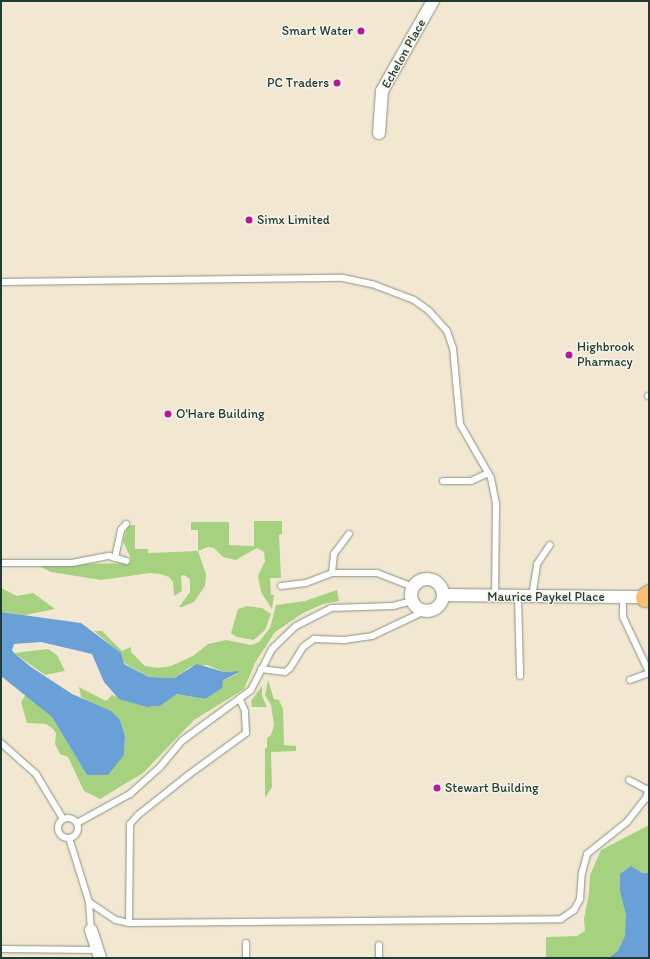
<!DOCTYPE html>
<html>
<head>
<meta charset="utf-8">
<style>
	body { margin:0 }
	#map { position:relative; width:650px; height:959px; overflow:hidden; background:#f2e8d2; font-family:Itim,sans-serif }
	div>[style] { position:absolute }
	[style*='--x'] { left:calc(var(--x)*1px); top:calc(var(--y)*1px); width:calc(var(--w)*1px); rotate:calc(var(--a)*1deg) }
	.green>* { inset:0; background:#a6d27f }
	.water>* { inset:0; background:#69a0d7 }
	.roads { filter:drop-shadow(0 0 1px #889283) drop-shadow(0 0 1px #889283) }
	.lane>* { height:6px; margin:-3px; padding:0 3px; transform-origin:3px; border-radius:3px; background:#fff }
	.lane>.ring { margin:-3px; padding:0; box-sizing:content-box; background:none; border:6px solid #fff; border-radius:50% }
	.street>* { height:12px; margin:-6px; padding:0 6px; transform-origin:6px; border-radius:6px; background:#fff }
	.street>.ring { margin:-6px; padding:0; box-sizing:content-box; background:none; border:12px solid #fff; border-radius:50% }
	.primary>* { height:19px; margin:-9.5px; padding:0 9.5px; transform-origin:9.5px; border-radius:9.5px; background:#fcbd6f }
	.dots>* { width:11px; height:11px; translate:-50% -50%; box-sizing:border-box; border:2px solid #f7f3e8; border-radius:50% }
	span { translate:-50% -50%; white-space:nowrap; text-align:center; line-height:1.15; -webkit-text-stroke:3px #f7f3e8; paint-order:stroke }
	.poi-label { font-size:13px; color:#1f3d34 }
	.right { translate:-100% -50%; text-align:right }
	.left { translate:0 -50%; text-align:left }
	.street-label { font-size:13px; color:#1f3d34 }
	.frame { position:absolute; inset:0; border:2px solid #1f3d34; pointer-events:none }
</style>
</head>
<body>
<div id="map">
	<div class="green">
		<div style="clip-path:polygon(254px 521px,282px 521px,282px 534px,279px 535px,281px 578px,270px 578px,271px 595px,274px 595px,272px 609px,261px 592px,258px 576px,265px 561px,264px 552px,257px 548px,236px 560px,223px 557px,214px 548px,208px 547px,198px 551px,206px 574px,205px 586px,194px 602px,182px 607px,179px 607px,190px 592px,190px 579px,184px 575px,181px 576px,182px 591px,174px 596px,173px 582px,169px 577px,160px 574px,150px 573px,101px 580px,51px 572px,37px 565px,130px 563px,131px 559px,123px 541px,128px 526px,135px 525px,135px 549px,148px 549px,148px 553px,198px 551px,198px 530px,191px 530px,191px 522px,229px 522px,229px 545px,254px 546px)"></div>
		<div style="clip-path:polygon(1px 588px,17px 596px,33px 593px,55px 609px,25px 615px,1px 612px)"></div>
		<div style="clip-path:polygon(337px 590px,339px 601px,323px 604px,303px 613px,275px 632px,255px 663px,244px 689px,194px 720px,143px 773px,100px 799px,84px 791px,68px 757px,60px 754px,55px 744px,56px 733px,53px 729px,46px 724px,27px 723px,21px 702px,26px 694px,52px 717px,87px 775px,124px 755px,125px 736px,120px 720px,81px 697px,79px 687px,106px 701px,112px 695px,147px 707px,160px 706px,177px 694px,205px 699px,223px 680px,238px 674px,237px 671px,224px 672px,207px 665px,190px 667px,174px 678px,149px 677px,124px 663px,120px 653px,94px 631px,102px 631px,122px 651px,131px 647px,131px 652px,145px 666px,158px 668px,171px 666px,193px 656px,208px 644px,226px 640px,251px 645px,259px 642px,270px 628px,276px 605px,305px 601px)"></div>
		<div style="clip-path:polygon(247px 606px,262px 608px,271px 614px,265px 630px,254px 640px,237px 637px,231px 633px,238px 609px)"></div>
		<div style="clip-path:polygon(48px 649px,57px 655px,65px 671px,45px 675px,14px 653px)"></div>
		<div style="clip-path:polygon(268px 680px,274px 699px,279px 700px,283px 709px,284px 745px,296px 746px,296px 751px,271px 752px,272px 787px,265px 798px,265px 748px,267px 748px,267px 738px,271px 735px,274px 725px,271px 705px,265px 695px)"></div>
		<div style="clip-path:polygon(262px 686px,262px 696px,267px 707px,252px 707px,251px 701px)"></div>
		<div style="clip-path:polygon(649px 825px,649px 958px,546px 958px,546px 937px,577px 936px,585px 931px,584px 919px,589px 893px,590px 875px,601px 850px)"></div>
	</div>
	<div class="water">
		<div style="clip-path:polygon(1px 612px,81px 623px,121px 653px,124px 664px,149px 677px,174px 678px,197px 664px,224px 672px,238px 671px,238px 673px,223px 680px,222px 688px,205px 699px,177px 694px,160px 706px,147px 707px,119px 699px,104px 682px,92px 654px,41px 642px,14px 644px,12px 650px,14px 653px,31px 667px,72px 694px,111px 711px,120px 720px,125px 736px,124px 755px,108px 775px,87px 775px,52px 717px,1px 676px)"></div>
		<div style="clip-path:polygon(631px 866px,642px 873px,649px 873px,649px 958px,609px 958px,618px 951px,625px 936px,626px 915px,620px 891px,620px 874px)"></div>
	</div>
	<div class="roads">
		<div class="lane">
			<div style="--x:1;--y:282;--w:342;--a:-0.7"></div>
			<div style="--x:343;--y:278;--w:30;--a:12"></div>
			<div style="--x:372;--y:284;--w:45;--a:20.9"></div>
			<div style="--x:414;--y:300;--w:19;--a:36"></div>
			<div style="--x:429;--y:311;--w:27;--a:48"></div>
			<div style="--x:447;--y:331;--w:18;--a:71"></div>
			<div style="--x:453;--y:348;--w:76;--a:84.7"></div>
			<div style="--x:460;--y:424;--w:62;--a:60.1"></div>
			<div style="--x:491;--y:478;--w:26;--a:79"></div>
			<div style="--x:496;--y:504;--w:92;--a:90.6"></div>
			<div style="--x:648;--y:396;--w:1;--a:0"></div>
			<div style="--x:443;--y:481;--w:28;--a:0"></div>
			<div style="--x:471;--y:481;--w:19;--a:-25"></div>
			<div style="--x:349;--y:534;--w:25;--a:127"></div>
			<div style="--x:334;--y:554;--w:19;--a:96"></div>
			<div style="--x:332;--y:573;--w:45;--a:0"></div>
			<div style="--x:377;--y:573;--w:39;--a:21"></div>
			<div style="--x:115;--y:558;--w:29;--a:-78"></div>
			<div style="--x:121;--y:530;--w:8;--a:-50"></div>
			<div style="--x:1;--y:563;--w:71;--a:0"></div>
			<div style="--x:72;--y:563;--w:38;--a:-11"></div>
			<div style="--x:109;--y:556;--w:18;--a:16"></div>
			<div style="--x:281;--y:586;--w:25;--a:-7"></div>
			<div style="--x:306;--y:583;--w:28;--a:-21"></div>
			<div style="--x:518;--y:597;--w:79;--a:88.5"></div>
			<div style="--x:532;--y:597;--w:33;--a:-81"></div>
			<div style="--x:537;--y:564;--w:23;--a:-56"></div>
			<div style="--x:623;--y:597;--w:20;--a:90"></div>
			<div style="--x:623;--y:617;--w:61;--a:64.7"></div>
			<div style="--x:261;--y:669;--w:24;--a:7"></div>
			<div style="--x:285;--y:672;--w:6;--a:-39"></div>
			<div style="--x:290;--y:668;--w:25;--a:-58"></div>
			<div style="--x:303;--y:647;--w:14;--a:-36"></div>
			<div style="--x:314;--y:639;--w:30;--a:2"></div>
			<div style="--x:344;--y:640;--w:28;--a:-8"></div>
			<div style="--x:372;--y:636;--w:59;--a:-25.3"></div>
			<div style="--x:630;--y:680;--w:20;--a:-20"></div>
			<div style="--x:1;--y:743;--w:47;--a:41.5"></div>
			<div style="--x:36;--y:774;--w:52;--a:59"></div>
			<div style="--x:629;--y:780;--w:21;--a:28"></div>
			<div class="ring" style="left:58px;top:818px;width:14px;height:14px"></div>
			<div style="--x:77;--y:823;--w:60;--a:-28.7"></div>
			<div style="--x:130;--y:794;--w:40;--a:-42"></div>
			<div style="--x:160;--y:767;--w:35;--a:-50"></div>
			<div style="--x:183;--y:740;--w:84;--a:-36.3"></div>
			<div style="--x:251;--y:690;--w:46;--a:-62.9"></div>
			<div style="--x:272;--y:649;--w:33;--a:-44"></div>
			<div style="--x:296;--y:626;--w:39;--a:-27"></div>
			<div style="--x:331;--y:608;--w:62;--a:-1.8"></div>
			<div style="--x:393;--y:606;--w:20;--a:-15"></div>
			<div style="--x:69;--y:838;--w:67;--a:72.6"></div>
			<div style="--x:89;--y:902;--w:28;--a:86"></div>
			<div style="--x:89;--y:902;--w:32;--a:34"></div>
			<div style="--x:116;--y:920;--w:13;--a:13"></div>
			<div style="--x:129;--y:923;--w:432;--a:-0.5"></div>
			<div style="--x:561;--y:919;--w:16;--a:-35"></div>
			<div style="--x:574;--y:910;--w:13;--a:-61"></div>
			<div style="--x:580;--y:899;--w:26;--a:-86"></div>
			<div style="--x:582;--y:873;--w:20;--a:-75"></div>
			<div style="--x:587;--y:854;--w:51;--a:-38.7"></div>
			<div style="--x:627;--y:822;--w:31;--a:-52"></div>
			<div style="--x:646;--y:798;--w:10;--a:-73"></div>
			<div style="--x:129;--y:923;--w:99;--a:-89.4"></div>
			<div style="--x:130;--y:824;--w:12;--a:-48"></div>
			<div style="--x:138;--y:815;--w:63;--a:-38.5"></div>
			<div style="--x:187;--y:776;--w:73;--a:-36.1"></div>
			<div style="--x:246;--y:733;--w:22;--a:-93"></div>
			<div style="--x:245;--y:711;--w:12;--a:-114"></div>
			<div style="--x:246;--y:943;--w:15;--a:90"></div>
			<div style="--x:379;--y:945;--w:13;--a:90"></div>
			<div style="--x:1;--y:949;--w:97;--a:0.6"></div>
		</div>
		<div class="street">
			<div style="--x:379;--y:133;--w:42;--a:-85.9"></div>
			<div style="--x:382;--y:91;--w:103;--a:-60.5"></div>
			<div class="ring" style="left:411px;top:579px;width:20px;height:20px"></div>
			<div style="--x:443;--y:595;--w:206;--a:0.6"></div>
			<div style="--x:91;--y:930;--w:29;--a:72"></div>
		</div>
		<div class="primary">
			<div style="--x:645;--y:597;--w:5;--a:-37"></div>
		</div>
	</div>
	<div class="dots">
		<div style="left:361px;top:31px;background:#b5179e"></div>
		<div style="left:337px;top:83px;background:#b5179e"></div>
		<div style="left:249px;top:220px;background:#b5179e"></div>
		<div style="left:569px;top:355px;background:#b5179e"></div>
		<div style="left:168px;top:414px;background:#b5179e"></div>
		<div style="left:437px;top:788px;background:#b5179e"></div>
	</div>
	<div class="poi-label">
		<span class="right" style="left:353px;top:31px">Smart Water</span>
		<span class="right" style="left:329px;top:83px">PC Traders</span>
		<span class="left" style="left:257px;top:220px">Simx Limited</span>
		<span class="left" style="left:577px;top:355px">Highbrook<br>Pharmacy</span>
		<span class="left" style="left:176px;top:414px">O'Hare Building</span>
		<span class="left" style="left:445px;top:788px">Stewart Building</span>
	</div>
	<div class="street-label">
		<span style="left:404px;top:54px;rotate:-61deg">Echelon Place</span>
		<span style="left:546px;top:597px">Maurice Paykel Place</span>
	</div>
	<div class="frame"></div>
</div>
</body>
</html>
